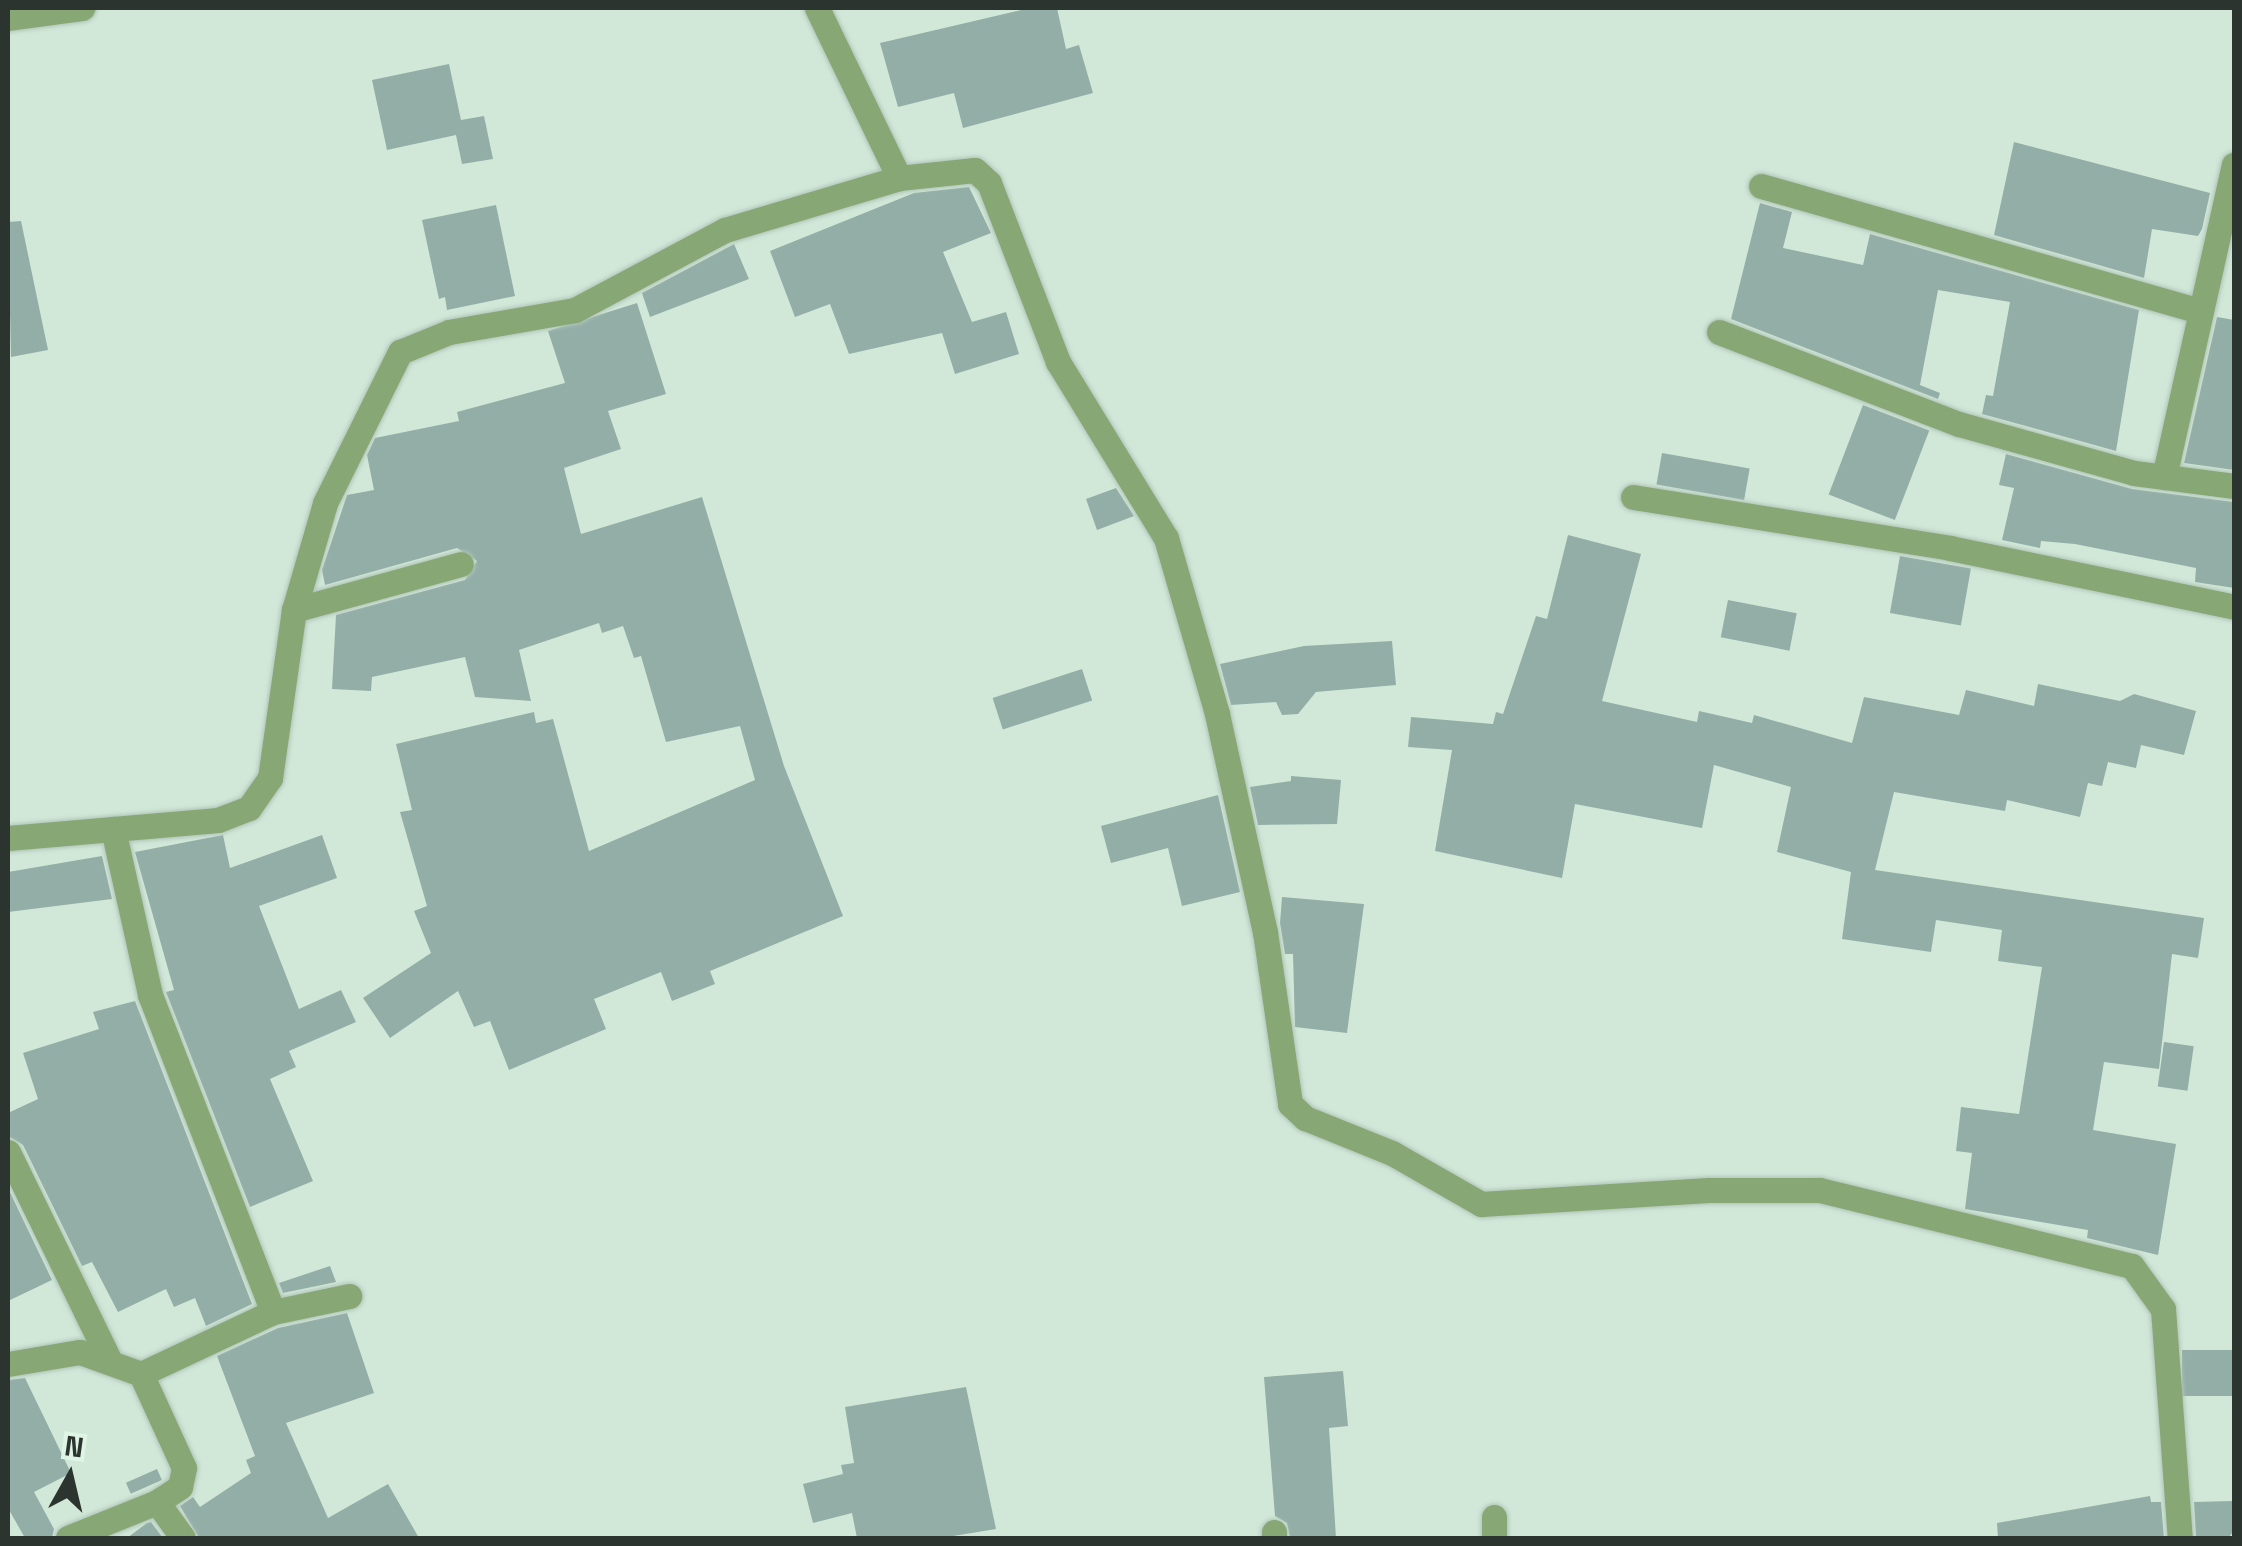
<!DOCTYPE html>
<html>
<head>
<meta charset="utf-8">
<style>
	body { margin:0 }
	#map { position:relative; width:2242px; height:1546px; overflow:hidden; background:#d1e8d9; font-family:"Space Grotesk",sans-serif }
	div>[style] { position:absolute }
	[style*='--x'] { left:calc(var(--x)*1px); top:calc(var(--y)*1px); width:calc(var(--w)*1px); rotate:calc(var(--a)*1deg) }
	.building>* { inset:0; background:#93aea7; transform-origin:0 0 }
	.roads { filter:drop-shadow(0 0 2px #b0c4b7) drop-shadow(0 0 2px #b0c4b7) }
	.minor>* { height:25px; margin:-12.5px; padding:0 12.5px; transform-origin:12.5px; border-radius:12.5px; background:#87a775 }
	span { translate:-50% -50%; white-space:nowrap; text-align:center; line-height:1.15; -webkit-text-stroke:9px #def5e6; paint-order:stroke }
	.frame { position:absolute; inset:0; border:10px solid #2b342e; pointer-events:none }
	.north { position:absolute; left:20px; top:1426px; width:100px; height:100px; -webkit-text-stroke:8px #def5e6; paint-order:stroke; rotate:8deg; font-size:28px; font-weight:700; line-height:40px; text-align:center; color:#2b342e }
	.north::after { content:''; display:block; margin:auto; width:35px; height:45px; background:#2b342e; clip-path:polygon(50% 0,100% 100%,50% 72%,0 100%) }
</style>
</head>
<body>
<div id="map">
	<div class="building">
		<div style="clip-path:polygon(1030px 8px,1057px 8px,1066px 49px,1079px 45px,1093px 93px,963px 128px,954px 93px,898px 107px,880px 43px)"></div>
		<div style="clip-path:polygon(449px 64px,461px 120px,484px 116px,493px 159px,462px 164px,456px 135px,387px 150px,372px 80px)"></div>
		<div style="clip-path:polygon(2014px 142px,2210px 193px,2202px 229px,2198px 236px,2152px 229px,2144px 278px,1994px 235px)"></div>
		<div style="clip-path:polygon(969px 187px,991px 233px,943px 252px,972px 322px,1006px 312px,1019px 354px,955px 374px,942px 333px,849px 354px,830px 304px,795px 317px,770px 251px,914px 193px)"></div>
		<div style="clip-path:polygon(1760px 203px,1792px 212px,1783px 248px,1863px 265px,1870px 234px,2139px 310px,2116px 451px,1982px 414px,1986px 395px,1993px 396px,2010px 302px,1938px 290px,1920px 385px,1940px 393px,1938px 399px,1731px 319px)"></div>
		<div style="clip-path:polygon(496px 205px,515px 296px,447px 310px,445px 297px,439px 299px,422px 220px)"></div>
		<div style="clip-path:polygon(21px 221px,48px 350px,11px 357px,8px 222px)"></div>
		<div style="clip-path:polygon(734px 244px,749px 279px,650px 317px,642px 293px)"></div>
		<div style="clip-path:polygon(637px 303px,666px 394px,608px 411px,621px 449px,564px 468px,581px 534px,702px 497px,784px 766px,843px 916px,710px 971px,715px 984px,672px 1001px,661px 972px,594px 999px,606px 1029px,509px 1070px,490px 1021px,474px 1027px,458px 991px,390px 1038px,363px 998px,431px 953px,414px 911px,427px 906px,400px 812px,412px 810px,396px 744px,534px 712px,536px 723px,553px 719px,589px 851px,755px 780px,740px 726px,666px 742px,641px 656px,634px 658px,623px 626px,602px 633px,599px 623px,519px 650px,531px 701px,475px 697px,465px 657px,372px 677px,371px 691px,332px 689px,336px 615px,465px 580px,477px 561px,457px 548px,325px 585px,322px 570px,347px 495px,374px 490px,367px 455px,375px 438px,459px 421px,457px 412px,565px 383px,548px 331px)"></div>
		<div style="clip-path:polygon(2217px 317px,2234px 320px,2234px 470px,2184px 463px)"></div>
		<div style="left:1863px;top:405px;width:71px;height:96px;rotate:21deg"></div>
		<div style="left:1662px;top:453px;width:89px;height:32px;rotate:10deg"></div>
		<div style="clip-path:polygon(2006px 454px,2132px 489px,2234px 502px,2234px 588px,2195px 582px,2196px 568px,2075px 544px,2041px 541px,2040px 548px,2002px 540px,2014px 488px,1999px 485px)"></div>
		<div style="clip-path:polygon(1116px 488px,1134px 516px,1097px 530px,1086px 499px)"></div>
		<div style="clip-path:polygon(1568px 535px,1641px 554px,1602px 701px,1697px 722px,1699px 711px,1752px 723px,1754px 715px,1852px 743px,1864px 697px,1959px 715px,1966px 690px,2034px 706px,2038px 684px,2120px 701px,2134px 694px,2196px 711px,2184px 755px,2141px 745px,2136px 768px,2108px 762px,2102px 786px,2088px 783px,2080px 817px,2007px 800px,2005px 811px,1894px 792px,1875px 870px,2204px 918px,2198px 958px,2172px 954px,2159px 1069px,2104px 1062px,2093px 1130px,2176px 1144px,2158px 1255px,2087px 1238px,2088px 1230px,1965px 1209px,1972px 1153px,1956px 1151px,1961px 1107px,2019px 1114px,2042px 967px,1998px 961px,2002px 930px,1936px 920px,1931px 952px,1842px 939px,1851px 872px,1777px 852px,1791px 787px,1714px 765px,1702px 828px,1575px 804px,1562px 878px,1435px 851px,1452px 750px,1408px 747px,1411px 717px,1493px 724px,1496px 712px,1503px 714px,1536px 616px,1547px 619px)"></div>
		<div style="left:1900px;top:556px;width:72px;height:58px;rotate:10deg"></div>
		<div style="left:1728px;top:600px;width:70px;height:38px;rotate:11deg"></div>
		<div style="clip-path:polygon(1392px 641px,1396px 685px,1316px 692px,1298px 714px,1282px 715px,1276px 702px,1231px 705px,1220px 664px,1304px 646px)"></div>
		<div style="left:1082px;top:669px;width:33px;height:94px;rotate:72deg"></div>
		<div style="clip-path:polygon(1291px 776px,1341px 780px,1337px 824px,1258px 825px,1250px 787px,1291px 781px)"></div>
		<div style="clip-path:polygon(1218px 795px,1240px 892px,1182px 906px,1168px 848px,1111px 863px,1101px 826px)"></div>
		<div style="clip-path:polygon(223px 835px,230px 868px,322px 835px,337px 878px,259px 906px,299px 1009px,341px 990px,356px 1022px,289px 1051px,296px 1067px,270px 1079px,313px 1181px,250px 1207px,166px 992px,174px 990px,135px 852px)"></div>
		<div style="clip-path:polygon(102px 856px,112px 899px,8px 912px,8px 872px)"></div>
		<div style="clip-path:polygon(1282px 897px,1364px 904px,1347px 1033px,1295px 1027px,1293px 954px,1285px 954px,1280px 923px)"></div>
		<div style="clip-path:polygon(135px 1001px,252px 1304px,206px 1326px,195px 1298px,174px 1307px,166px 1289px,118px 1312px,92px 1262px,82px 1266px,23px 1145px,8px 1136px,8px 1113px,38px 1099px,23px 1053px,99px 1029px,93px 1012px)"></div>
		<div style="left:2164px;top:1042px;width:30px;height:45px;rotate:8deg"></div>
		<div style="clip-path:polygon(8px 1188px,52px 1280px,8px 1301px)"></div>
		<div style="clip-path:polygon(330px 1266px,336px 1282px,283px 1293px,279px 1283px)"></div>
		<div style="clip-path:polygon(347px 1313px,374px 1393px,286px 1423px,328px 1518px,388px 1484px,419px 1538px,199px 1538px,180px 1506px,193px 1497px,200px 1507px,251px 1473px,246px 1460px,255px 1456px,217px 1356px,278px 1328px)"></div>
		<div style="left:2234px;top:1350px;width:46px;height:52px;rotate:90deg"></div>
		<div style="clip-path:polygon(1343px 1371px,1348px 1426px,1329px 1428px,1336px 1538px,1290px 1538px,1287px 1523px,1275px 1516px,1264px 1377px)"></div>
		<div style="clip-path:polygon(25px 1378px,71px 1473px,34px 1492px,54px 1529px,52px 1538px,25px 1538px,8px 1508px,8px 1380px)"></div>
		<div style="clip-path:polygon(966px 1387px,996px 1529px,941px 1538px,857px 1538px,852px 1513px,813px 1523px,803px 1484px,843px 1474px,841px 1465px,854px 1463px,845px 1407px)"></div>
		<div style="left:157px;top:1469px;width:12px;height:34px;rotate:66deg"></div>
		<div style="clip-path:polygon(2150px 1496px,2151px 1502px,2161px 1502px,2164px 1538px,1998px 1538px,1997px 1523px)"></div>
		<div style="clip-path:polygon(2232px 1501px,2234px 1531px,2228px 1538px,2196px 1538px,2194px 1502px)"></div>
		<div style="clip-path:polygon(151px 1522px,163px 1538px,127px 1538px,147px 1523px)"></div>
	</div>
	<div class="roads">
		<div class="minor">
			<div style="--x:817;--y:8;--w:189;--a:64.2"></div>
			<div style="--x:8;--y:18;--w:75;--a:-7.7"></div>
			<div style="--x:1761;--y:186;--w:457;--a:15.9"></div>
			<div style="--x:1719;--y:332;--w:257;--a:21"></div>
			<div style="--x:1959;--y:424;--w:182;--a:15.6"></div>
			<div style="--x:2134;--y:473;--w:101;--a:7.4"></div>
			<div style="--x:2164;--y:477;--w:320;--a:-77.4"></div>
			<div style="--x:1633;--y:497;--w:321;--a:9.1"></div>
			<div style="--x:1950;--y:548;--w:290;--a:11.7"></div>
			<div style="--x:294;--y:610;--w:173;--a:-15.4"></div>
			<div style="--x:113;--y:829;--w:170;--a:77.4"></div>
			<div style="--x:150;--y:995;--w:340;--a:68.8"></div>
			<div style="--x:8;--y:838;--w:211;--a:-4.9"></div>
			<div style="--x:218;--y:820;--w:33;--a:-21"></div>
			<div style="--x:249;--y:808;--w:37;--a:-55"></div>
			<div style="--x:270;--y:778;--w:170;--a:-81.9"></div>
			<div style="--x:294;--y:610;--w:111;--a:-73.8"></div>
			<div style="--x:325;--y:503;--w:169;--a:-63.6"></div>
			<div style="--x:400;--y:352;--w:53;--a:-22.2"></div>
			<div style="--x:449;--y:332;--w:128;--a:-9.9"></div>
			<div style="--x:575;--y:310;--w:170;--a:-28.1"></div>
			<div style="--x:725;--y:230;--w:182;--a:-16.6"></div>
			<div style="--x:899;--y:178;--w:76;--a:-6"></div>
			<div style="--x:975;--y:170;--w:19;--a:43"></div>
			<div style="--x:989;--y:183;--w:192;--a:68.9"></div>
			<div style="--x:1058;--y:362;--w:206;--a:58.5"></div>
			<div style="--x:1166;--y:538;--w:183;--a:73.8"></div>
			<div style="--x:1217;--y:714;--w:223;--a:77.6"></div>
			<div style="--x:1265;--y:932;--w:174;--a:81.7"></div>
			<div style="--x:1290;--y:1104;--w:21;--a:43"></div>
			<div style="--x:1305;--y:1118;--w:94;--a:21.9"></div>
			<div style="--x:1392;--y:1153;--w:103;--a:29.8"></div>
			<div style="--x:1481;--y:1204;--w:228;--a:-3.5"></div>
			<div style="--x:1709;--y:1190;--w:111;--a:0"></div>
			<div style="--x:1820;--y:1190;--w:321;--a:13.7"></div>
			<div style="--x:2132;--y:1266;--w:53;--a:54.2"></div>
			<div style="--x:2163;--y:1309;--w:230;--a:85.8"></div>
			<div style="--x:8;--y:1152;--w:228;--a:64"></div>
			<div style="--x:8;--y:1364;--w:73;--a:-9.5"></div>
			<div style="--x:80;--y:1352;--w:65;--a:19.8"></div>
			<div style="--x:141;--y:1374;--w:103;--a:65.4"></div>
			<div style="--x:184;--y:1468;--w:19;--a:102"></div>
			<div style="--x:180;--y:1487;--w:27;--a:147"></div>
			<div style="--x:157;--y:1502;--w:96;--a:158"></div>
			<div style="--x:141;--y:1374;--w:146;--a:-25.2"></div>
			<div style="--x:273;--y:1312;--w:78;--a:-11.9"></div>
			<div style="--x:157;--y:1502;--w:44;--a:54.2"></div>
			<div style="--x:1494;--y:1517;--w:21;--a:90"></div>
			<div style="--x:1274;--y:1532;--w:6;--a:90"></div>
		</div>
	</div>
	<div class="frame"></div>
	<div class="north">N</div>
</div>
</body>
</html>
